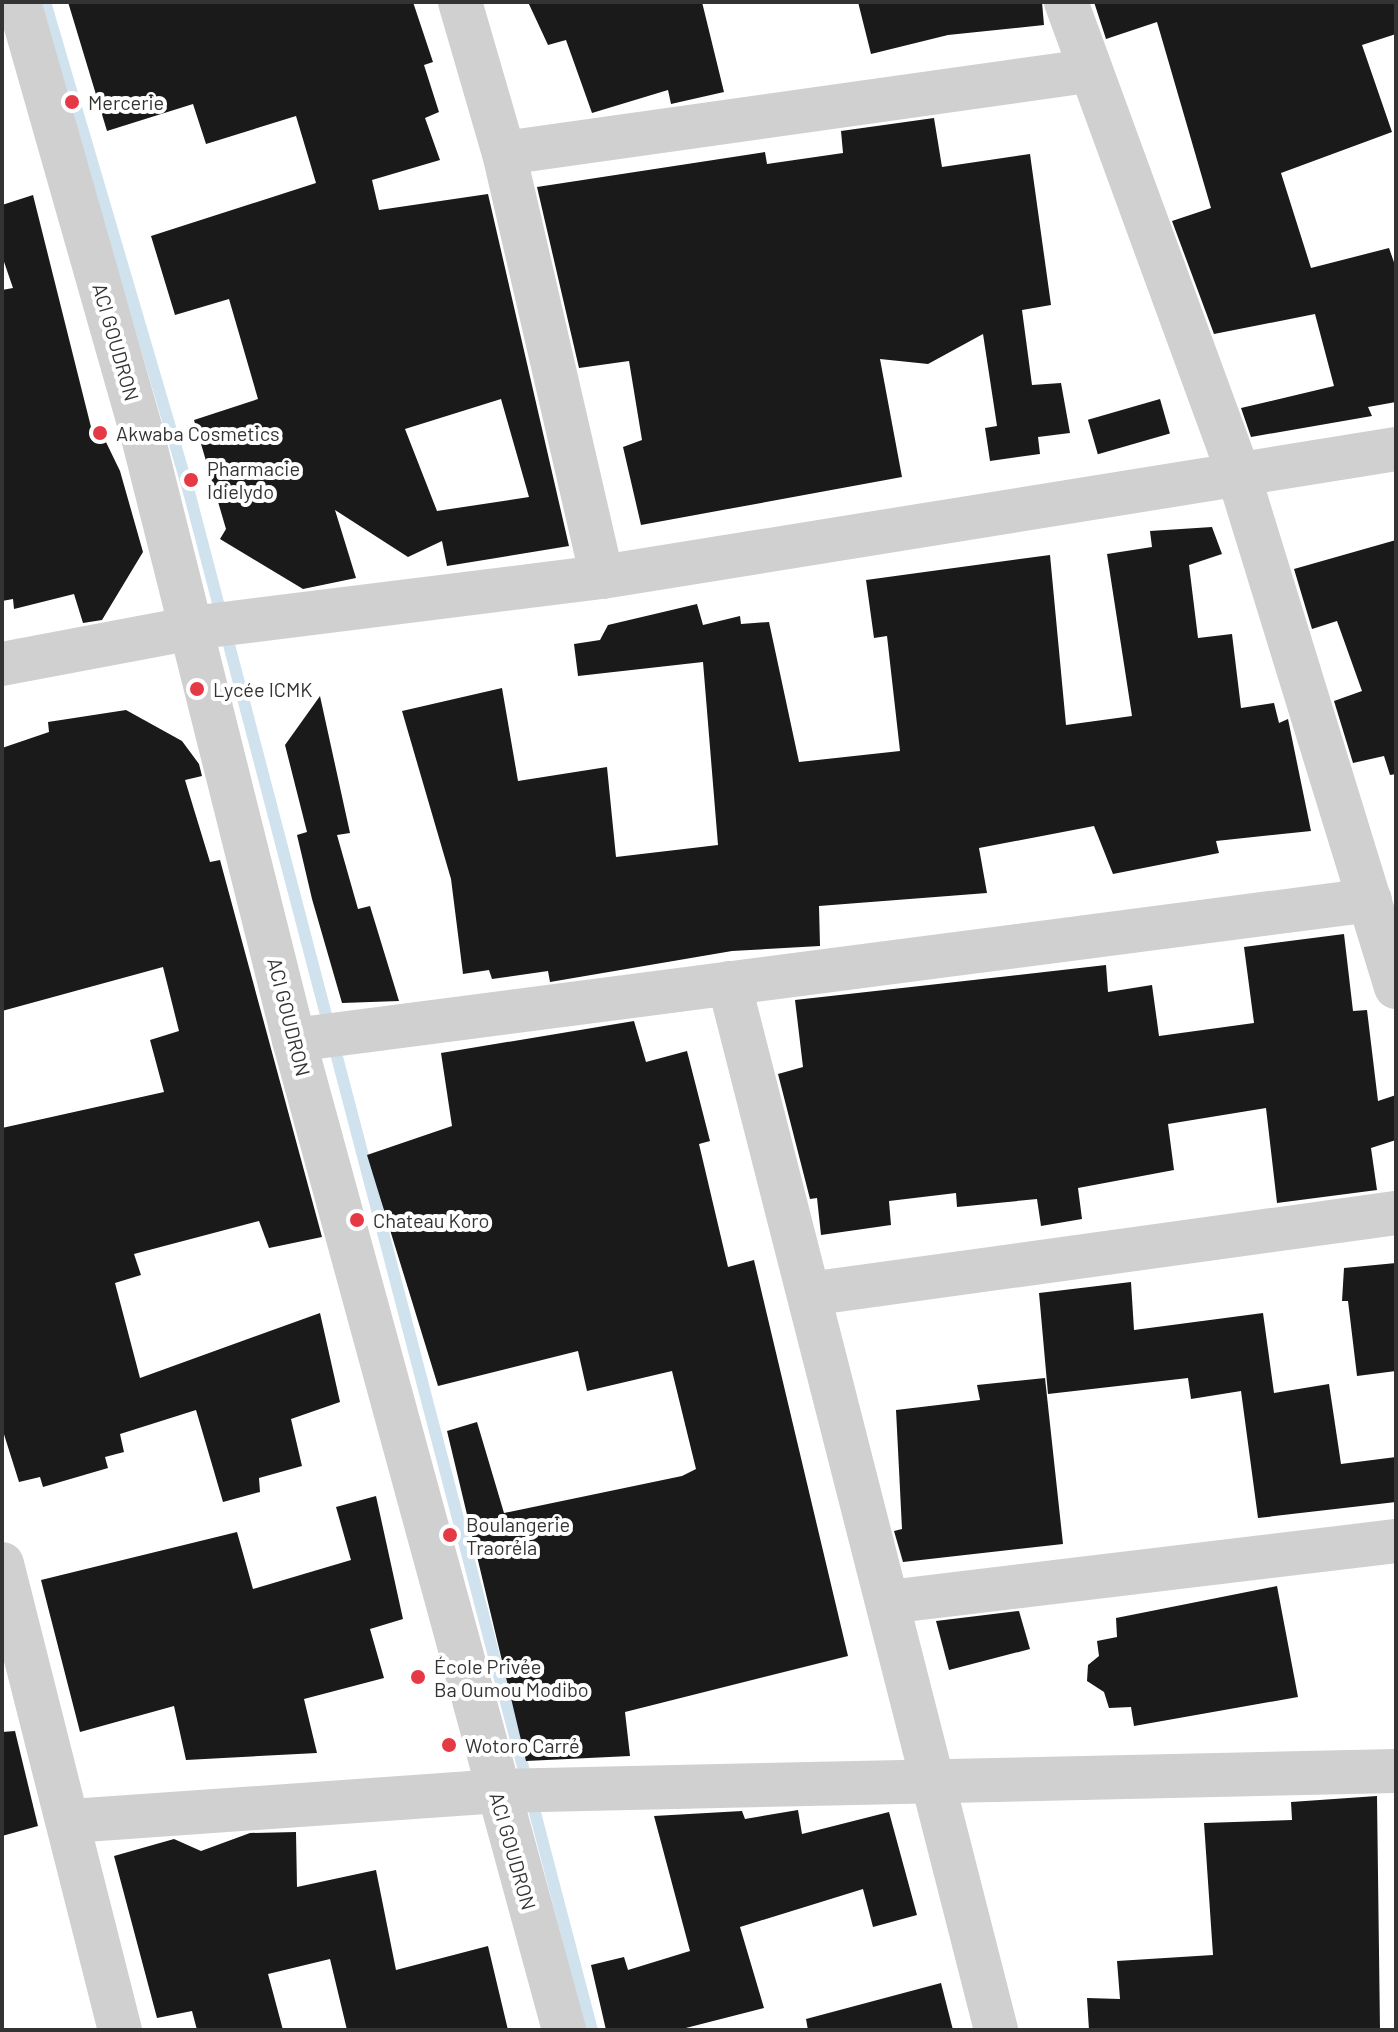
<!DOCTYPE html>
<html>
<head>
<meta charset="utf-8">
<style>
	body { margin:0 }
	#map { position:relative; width:1398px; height:2032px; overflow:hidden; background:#fff; font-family:Barlow,sans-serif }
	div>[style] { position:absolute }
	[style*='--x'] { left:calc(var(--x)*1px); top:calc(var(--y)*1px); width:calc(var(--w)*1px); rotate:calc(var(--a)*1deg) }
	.stream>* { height:12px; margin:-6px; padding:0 6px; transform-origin:6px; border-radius:6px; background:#cfe2ee }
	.building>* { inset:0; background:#1a1a1a; transform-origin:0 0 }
	.minor>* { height:44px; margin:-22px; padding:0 22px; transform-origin:22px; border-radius:22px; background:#d0d0d0 }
	.dots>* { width:22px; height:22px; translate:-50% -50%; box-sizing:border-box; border:4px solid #fff; border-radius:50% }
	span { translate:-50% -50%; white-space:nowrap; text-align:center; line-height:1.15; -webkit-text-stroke:8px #fff; paint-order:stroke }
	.poi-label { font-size:20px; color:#333 }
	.left { translate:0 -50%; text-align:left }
	.street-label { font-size:20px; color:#333 }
	.frame { position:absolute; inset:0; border:4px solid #333; pointer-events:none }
</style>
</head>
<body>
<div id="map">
	<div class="stream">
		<div style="--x:45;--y:2;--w:511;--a:73.62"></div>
		<div style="--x:189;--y:492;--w:1590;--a:75.32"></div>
	</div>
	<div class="building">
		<div style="clip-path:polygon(evenodd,68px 2px,413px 2px,433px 62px,424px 65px,439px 112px,425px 118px,440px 160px,372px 180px,379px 210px,488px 194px,569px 546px,447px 566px,442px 541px,408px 557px,335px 510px,356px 578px,303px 589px,220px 539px,226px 529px,194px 420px,258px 399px,229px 299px,175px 315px,151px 236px,316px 183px,296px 116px,206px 144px,193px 104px,107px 131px,68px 2px,501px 399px,529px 497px,437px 511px,405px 429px,501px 399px)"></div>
		<div style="clip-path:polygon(528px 2px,702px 2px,724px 92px,671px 104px,668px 90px,592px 113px,566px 40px,548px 45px)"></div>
		<div style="clip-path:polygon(858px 2px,1042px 2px,1044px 25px,948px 35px,871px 54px)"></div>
		<div style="clip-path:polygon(1094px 2px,1396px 2px,1396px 34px,1362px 45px,1392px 132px,1281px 173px,1311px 268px,1389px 248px,1396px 268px,1396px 402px,1368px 407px,1372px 416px,1251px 437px,1241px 408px,1334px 386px,1315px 314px,1214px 334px,1172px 221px,1211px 208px,1157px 22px,1106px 39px)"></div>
		<div style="clip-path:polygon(934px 118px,942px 167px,1030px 154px,1051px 305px,1022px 310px,1032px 385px,1061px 383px,1070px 433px,1038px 437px,1040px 454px,990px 461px,985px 428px,997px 426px,983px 334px,928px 364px,880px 359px,902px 477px,641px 525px,623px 447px,642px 440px,629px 361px,579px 368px,537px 187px,765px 152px,767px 164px,843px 153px,841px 131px)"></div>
		<div style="clip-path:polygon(33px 195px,95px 443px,105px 440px,120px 471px,143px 552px,102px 620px,83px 623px,74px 594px,14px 609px,13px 599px,2px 601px,2px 290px,13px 288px,2px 256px,2px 205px)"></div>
		<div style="left:1160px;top:399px;width:36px;height:75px;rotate:74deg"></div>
		<div style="clip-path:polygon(1212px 527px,1222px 554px,1189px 565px,1198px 638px,1232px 634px,1241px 708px,1274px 703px,1279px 723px,1288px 719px,1311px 831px,1216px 841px,1219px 853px,1113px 874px,1094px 826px,979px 848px,987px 893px,819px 906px,820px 946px,732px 951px,550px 982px,548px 971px,492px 979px,489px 970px,463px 974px,451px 879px,402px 711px,502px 688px,518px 781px,607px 767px,616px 857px,718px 845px,703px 662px,578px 676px,574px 644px,600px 640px,608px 625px,697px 604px,703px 625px,740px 616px,741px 624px,769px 622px,799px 762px,900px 751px,887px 636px,874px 638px,866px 580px,1050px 555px,1066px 725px,1132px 716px,1107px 554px,1152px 547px,1150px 531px)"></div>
		<div style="clip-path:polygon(1396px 540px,1396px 774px,1390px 775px,1384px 756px,1353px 763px,1334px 701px,1362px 691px,1337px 621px,1312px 629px,1294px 569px)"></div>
		<div style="clip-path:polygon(320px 696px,350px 833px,337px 835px,358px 909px,370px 906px,399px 1001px,342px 1003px,312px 899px,297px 835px,307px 832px,285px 745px)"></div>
		<div style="clip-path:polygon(126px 710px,182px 741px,199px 764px,202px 776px,185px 780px,210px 862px,220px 860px,322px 1237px,269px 1248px,259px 1221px,134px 1254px,141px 1275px,115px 1283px,140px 1378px,320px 1313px,340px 1402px,291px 1419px,302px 1466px,259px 1478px,260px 1492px,223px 1502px,196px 1410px,120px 1434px,124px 1452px,105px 1457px,108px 1468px,43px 1487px,40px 1477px,19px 1482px,2px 1428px,2px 1128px,164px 1092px,150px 1040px,179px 1031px,163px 967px,2px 1011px,2px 748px,49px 732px,48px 722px)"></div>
		<div style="clip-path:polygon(1344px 934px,1353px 1011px,1367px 1010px,1378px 1101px,1396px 1095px,1396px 1140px,1371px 1148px,1377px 1190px,1277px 1203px,1266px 1108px,1168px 1124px,1174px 1170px,1078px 1188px,1082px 1219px,1041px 1226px,1037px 1199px,957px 1207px,956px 1193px,889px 1201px,891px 1225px,821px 1235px,817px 1198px,810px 1199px,778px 1074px,803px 1067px,795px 1000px,1106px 965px,1108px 992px,1152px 985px,1159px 1036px,1254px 1023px,1244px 947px)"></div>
		<div style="clip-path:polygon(634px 1021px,646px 1062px,687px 1051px,710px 1141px,699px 1144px,728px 1267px,754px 1260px,848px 1656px,625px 1712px,630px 1756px,526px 1761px,447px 1431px,477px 1422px,504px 1513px,682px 1476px,696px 1469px,672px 1371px,587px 1391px,578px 1351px,438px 1386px,367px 1155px,452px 1126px,441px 1053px)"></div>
		<div style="clip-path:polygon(1396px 1263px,1396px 1371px,1357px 1376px,1348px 1301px,1342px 1301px,1344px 1268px)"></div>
		<div style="clip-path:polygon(1131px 1282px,1134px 1330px,1263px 1313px,1274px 1393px,1329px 1384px,1341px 1464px,1396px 1457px,1396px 1502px,1258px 1518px,1241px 1391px,1191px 1399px,1188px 1378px,1048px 1394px,1039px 1293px)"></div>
		<div style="clip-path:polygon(1045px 1378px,1063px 1544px,903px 1562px,894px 1531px,902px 1529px,896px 1410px,980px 1400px,977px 1385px)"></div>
		<div style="clip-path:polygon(376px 1496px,403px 1619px,370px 1629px,384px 1678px,304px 1699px,317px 1753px,186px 1760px,174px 1706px,80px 1732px,41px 1580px,237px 1532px,253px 1589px,351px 1560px,336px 1507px)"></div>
		<div style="clip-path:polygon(1277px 1586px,1298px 1697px,1134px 1726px,1131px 1707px,1109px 1708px,1104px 1692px,1087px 1681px,1088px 1665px,1099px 1656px,1097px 1641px,1117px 1637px,1116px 1618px)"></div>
		<div style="clip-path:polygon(1019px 1611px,1030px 1649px,949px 1670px,936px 1621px)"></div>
		<div style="clip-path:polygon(15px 1731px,38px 1826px,2px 1836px,2px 1732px)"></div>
		<div style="clip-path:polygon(1377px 1796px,1380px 2030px,1089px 2030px,1087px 1998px,1120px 1999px,1117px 1961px,1213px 1955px,1204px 1823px,1292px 1820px,1291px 1802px)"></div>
		<div style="clip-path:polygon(798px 1810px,802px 1834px,889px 1812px,917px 1915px,873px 1927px,863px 1889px,740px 1927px,764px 2008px,678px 2030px,606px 2030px,591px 1965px,624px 1957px,628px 1970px,690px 1951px,654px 1816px,742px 1811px,745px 1819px)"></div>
		<div style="clip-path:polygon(296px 1832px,297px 1887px,376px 1870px,396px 1970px,488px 1946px,508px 2030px,347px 2030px,330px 1959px,268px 1974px,283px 2030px,197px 2030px,192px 2011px,157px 2018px,114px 1856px,174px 1839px,201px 1851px,250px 1833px)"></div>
		<div style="clip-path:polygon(941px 1983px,953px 2030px,808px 2030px,806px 2019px)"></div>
	</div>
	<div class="minor">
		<div style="--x:19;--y:2;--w:452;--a:74.1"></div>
		<div style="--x:143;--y:437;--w:622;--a:75.94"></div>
		<div style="--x:294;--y:1040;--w:1026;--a:74.74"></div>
		<div style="--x:460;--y:2;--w:157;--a:73.8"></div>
		<div style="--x:504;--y:153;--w:435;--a:77"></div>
		<div style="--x:1066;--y:2;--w:498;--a:69.9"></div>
		<div style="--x:1237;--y:470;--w:541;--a:72.91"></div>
		<div style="--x:504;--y:153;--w:589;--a:-8.01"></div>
		<div style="--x:2;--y:664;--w:193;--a:-10.7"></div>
		<div style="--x:192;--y:628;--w:413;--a:-7.1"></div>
		<div style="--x:602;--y:577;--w:804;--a:-9.16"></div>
		<div style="--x:729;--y:983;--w:1081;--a:75.69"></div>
		<div style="--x:294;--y:1040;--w:1085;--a:-7.41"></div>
		<div style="--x:809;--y:1294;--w:593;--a:-7.86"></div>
		<div style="--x:2;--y:1564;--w:481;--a:75.8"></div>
		<div style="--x:888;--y:1602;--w:512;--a:-6.85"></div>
		<div style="--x:71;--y:1821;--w:426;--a:-4"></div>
		<div style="--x:496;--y:1791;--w:900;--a:-1.27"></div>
	</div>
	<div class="dots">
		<div style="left:72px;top:102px;background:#e63946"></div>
		<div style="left:100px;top:433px;background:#e63946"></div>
		<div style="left:191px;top:480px;background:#e63946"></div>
		<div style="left:197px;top:689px;background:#e63946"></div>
		<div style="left:357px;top:1220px;background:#e63946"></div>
		<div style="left:450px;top:1535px;background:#e63946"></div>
		<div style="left:418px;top:1677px;background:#e63946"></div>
		<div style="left:449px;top:1745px;background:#e63946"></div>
	</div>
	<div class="poi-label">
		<span class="left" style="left:88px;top:102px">Mercerie</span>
		<span class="left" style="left:116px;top:433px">Akwaba Cosmetics</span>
		<span class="left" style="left:207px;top:480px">Pharmacie<br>Idielydo</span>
		<span class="left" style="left:213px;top:689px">Lycée ICMK</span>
		<span class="left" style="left:373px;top:1220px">Chateau Koro</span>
		<span class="left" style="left:466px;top:1536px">Boulangerie<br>Traoréla</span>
		<span class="left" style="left:434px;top:1678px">École Privée<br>Ba Oumou Modibo</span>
		<span class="left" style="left:465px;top:1745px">Wotoro Carré</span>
	</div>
	<div class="street-label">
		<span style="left:116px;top:342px;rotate:74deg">ACI GOUDRON</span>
		<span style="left:289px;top:1017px;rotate:76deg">ACI GOUDRON</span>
		<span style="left:513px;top:1851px;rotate:74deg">ACI GOUDRON</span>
	</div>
	<div class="frame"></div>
</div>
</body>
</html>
